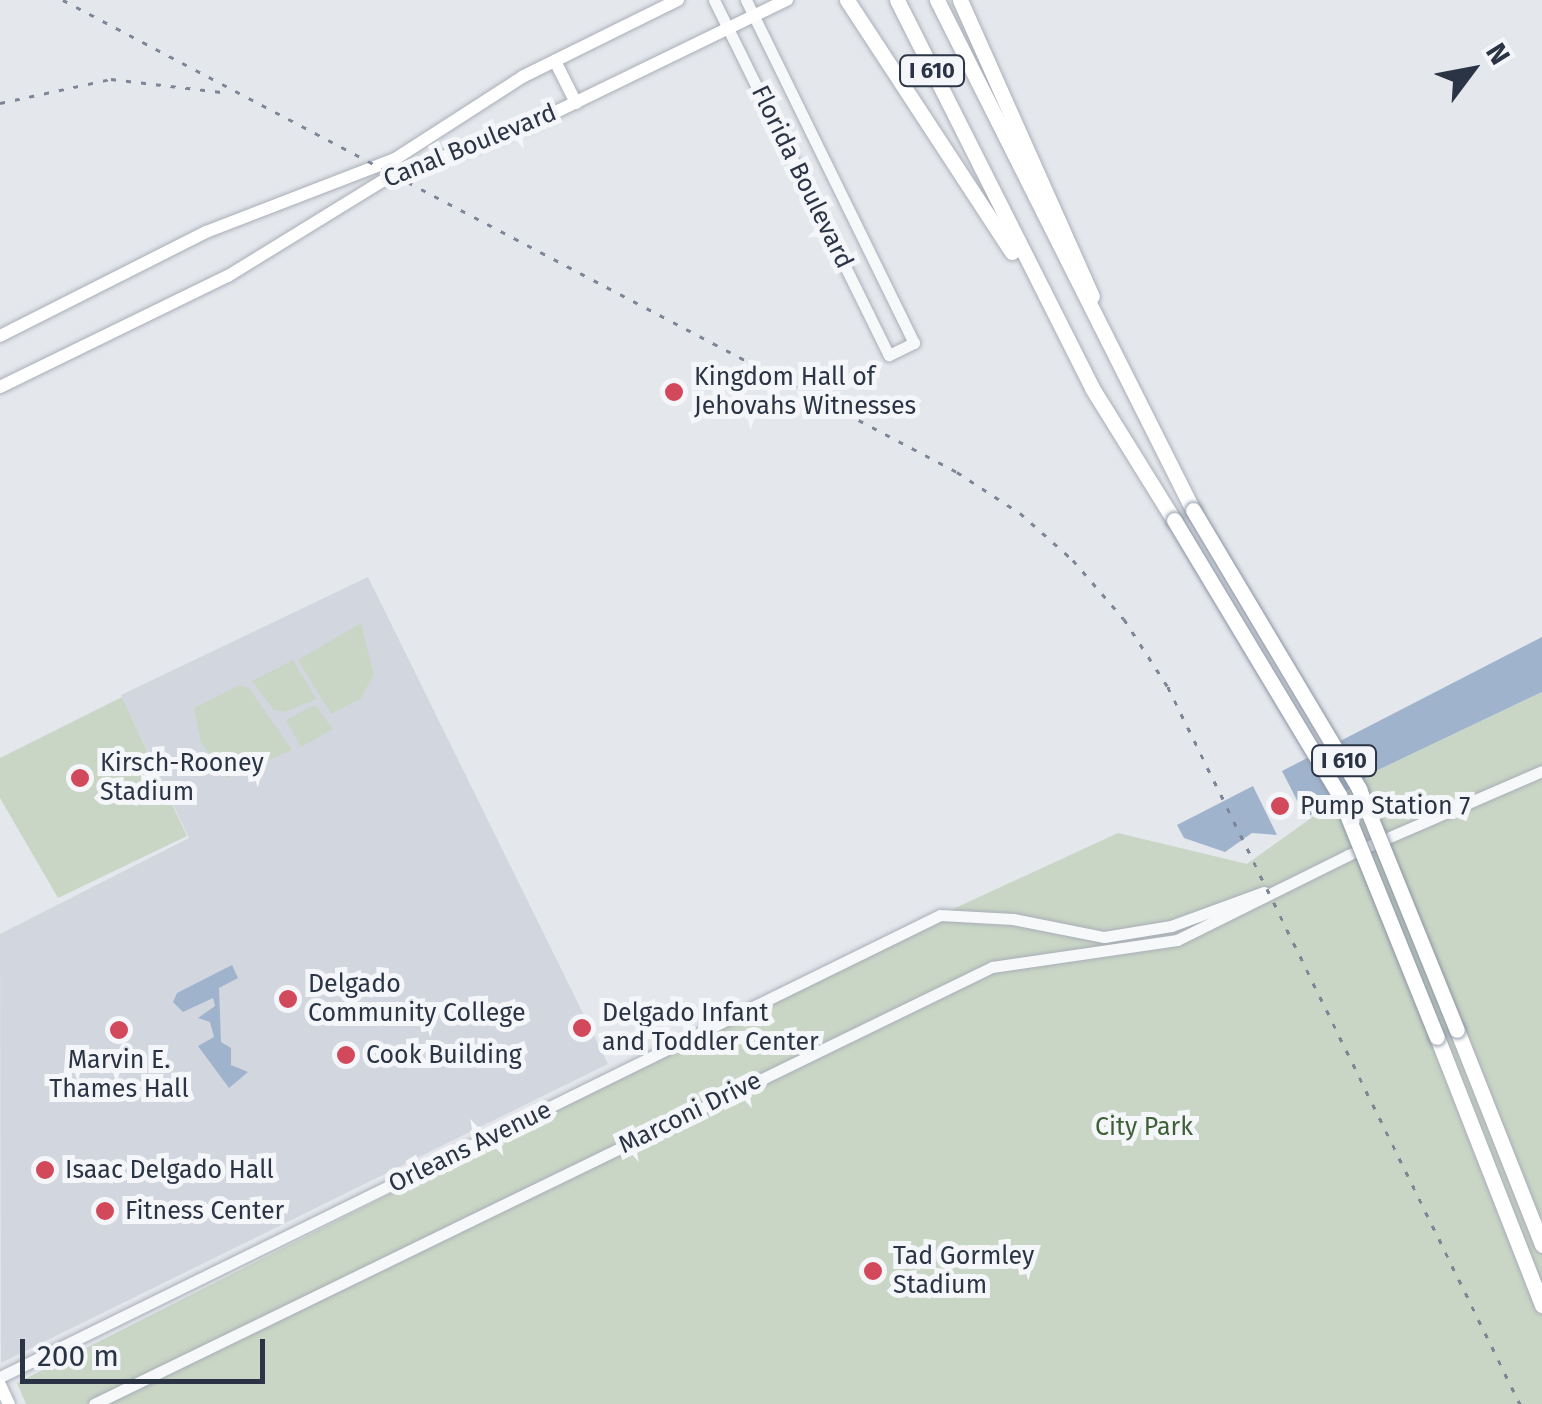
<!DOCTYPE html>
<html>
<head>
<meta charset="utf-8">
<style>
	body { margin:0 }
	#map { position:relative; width:1542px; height:1404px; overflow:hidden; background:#e4e7ec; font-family:"Fira Sans",sans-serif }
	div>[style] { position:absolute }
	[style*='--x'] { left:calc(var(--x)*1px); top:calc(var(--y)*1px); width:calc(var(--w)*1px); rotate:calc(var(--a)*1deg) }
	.built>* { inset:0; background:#d2d6de }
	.green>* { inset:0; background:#c9d6c5 }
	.water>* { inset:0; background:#9fb4cc }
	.roads { filter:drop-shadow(0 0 2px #a9aeb7) drop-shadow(0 0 2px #a9aeb7) }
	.tertiary>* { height:11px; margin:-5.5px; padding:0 5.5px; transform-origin:5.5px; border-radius:5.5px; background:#f7f8fa }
	.secondary>* { height:12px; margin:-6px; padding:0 6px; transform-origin:6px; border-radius:6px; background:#fff }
	.motorway>* { height:15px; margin:-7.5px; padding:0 7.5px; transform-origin:7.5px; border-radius:7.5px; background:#fff }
	.rail>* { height:2.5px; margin-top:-1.25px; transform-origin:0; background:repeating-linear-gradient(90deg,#7d8696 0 5px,transparent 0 15px) }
	.bridges { filter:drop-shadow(0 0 2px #8b94a3) drop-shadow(0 0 2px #8b94a3) }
	.motorway-bridge>* { height:15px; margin:-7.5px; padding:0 7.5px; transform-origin:7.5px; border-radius:7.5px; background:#fff }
	.dots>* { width:28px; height:28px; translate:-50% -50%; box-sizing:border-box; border:5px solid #f4f6f9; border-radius:50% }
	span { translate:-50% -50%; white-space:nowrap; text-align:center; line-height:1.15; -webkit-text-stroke:10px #f4f6f9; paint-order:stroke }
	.shield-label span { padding:2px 8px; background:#f4f6f9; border:2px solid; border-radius:8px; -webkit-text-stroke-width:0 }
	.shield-label { font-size:22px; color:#2b3445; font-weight:700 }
	.street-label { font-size:25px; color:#2b3445 }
	.poi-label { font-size:25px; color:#2b3445 }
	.left { translate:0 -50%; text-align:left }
	.park-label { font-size:25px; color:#3f6138 }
	.north { position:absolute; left:1422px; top:20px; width:100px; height:100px; -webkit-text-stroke:8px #f4f6f9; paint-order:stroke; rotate:58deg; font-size:28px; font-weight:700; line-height:40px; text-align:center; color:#2b3445 }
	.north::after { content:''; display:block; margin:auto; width:35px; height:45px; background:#2b3445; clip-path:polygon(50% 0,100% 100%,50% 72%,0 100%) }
	.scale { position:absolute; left:20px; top:1339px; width:245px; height:45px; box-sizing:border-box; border:5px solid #2b3445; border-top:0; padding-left:12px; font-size:30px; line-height:35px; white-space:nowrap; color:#2b3445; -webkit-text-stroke:8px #f4f6f9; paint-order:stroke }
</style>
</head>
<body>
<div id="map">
	<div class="built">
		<div style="clip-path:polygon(368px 577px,608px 1064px,1px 1363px,0 934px,189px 838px,121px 695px)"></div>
	</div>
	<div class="green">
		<div style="clip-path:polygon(361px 623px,374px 675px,360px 699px,331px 714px,298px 660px)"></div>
		<div style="clip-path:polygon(293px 660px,316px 699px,285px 712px,274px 710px,252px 681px)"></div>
		<div style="clip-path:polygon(239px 685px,249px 688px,292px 750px,227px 778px,201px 742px,194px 708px)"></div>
		<div style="clip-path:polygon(1542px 692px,1542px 1404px,26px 1404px,17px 1383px,940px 915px,1118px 833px,1247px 864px,1378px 770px)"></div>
		<div style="clip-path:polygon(122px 697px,187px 836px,58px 898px,0 798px,0 758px)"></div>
		<div style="clip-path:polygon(315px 705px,333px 729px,301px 747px,286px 720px)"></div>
	</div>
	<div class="water">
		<div style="clip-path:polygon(1542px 637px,1542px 692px,1378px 770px,1306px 818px,1282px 771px)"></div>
		<div style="clip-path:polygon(1253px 786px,1277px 835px,1252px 833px,1225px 852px,1184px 838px,1177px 825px)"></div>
		<div style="clip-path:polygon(232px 965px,238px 978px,219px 988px,221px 1042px,231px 1048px,231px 1065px,248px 1072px,229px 1088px,198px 1046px,214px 1037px,210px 1022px,198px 1018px,215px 1006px,213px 998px,183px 1012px,173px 1002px,177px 993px)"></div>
	</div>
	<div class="roads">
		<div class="tertiary">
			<div style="--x:714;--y:0;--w:396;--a:63.8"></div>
			<div style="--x:889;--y:355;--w:28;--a:-26"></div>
			<div style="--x:914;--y:343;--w:382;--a:-116.1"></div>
			<div style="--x:0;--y:1377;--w:1047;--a:-26.17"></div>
			<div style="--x:940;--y:915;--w:73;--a:3.1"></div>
			<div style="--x:1013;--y:919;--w:93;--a:11.2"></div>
			<div style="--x:1104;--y:937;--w:68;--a:-9.3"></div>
			<div style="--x:1171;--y:926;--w:99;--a:-20.1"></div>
			<div style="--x:94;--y:1404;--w:999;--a:-25.95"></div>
			<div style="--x:992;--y:967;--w:187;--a:-8.3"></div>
			<div style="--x:1177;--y:940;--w:191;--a:-26.4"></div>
			<div style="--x:1348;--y:855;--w:211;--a:-23.4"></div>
		</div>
		<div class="secondary">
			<div style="--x:555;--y:61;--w:47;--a:63.4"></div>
			<div style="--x:0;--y:336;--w:231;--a:-26.8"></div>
			<div style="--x:206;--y:232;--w:203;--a:-21.1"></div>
			<div style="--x:395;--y:159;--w:151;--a:-32.8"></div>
			<div style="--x:522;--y:77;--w:174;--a:-26.3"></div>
			<div style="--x:0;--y:387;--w:254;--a:-26"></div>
			<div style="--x:228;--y:276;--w:187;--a:-31.6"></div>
			<div style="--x:387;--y:178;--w:152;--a:-20.5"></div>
			<div style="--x:529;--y:125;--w:287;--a:-25.9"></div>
			<div style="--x:0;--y:1385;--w:21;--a:65"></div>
		</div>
		<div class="motorway">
			<div style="--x:847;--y:0;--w:301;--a:56.8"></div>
			<div style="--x:897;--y:0;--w:434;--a:63.3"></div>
			<div style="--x:1092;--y:388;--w:155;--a:58.2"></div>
			<div style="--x:937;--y:0;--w:571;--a:63.35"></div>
			<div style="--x:960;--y:0;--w:324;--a:66"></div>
			<div style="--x:1457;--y:1030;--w:231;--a:68.4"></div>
			<div style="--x:1437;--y:1037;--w:288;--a:68.6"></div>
		</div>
	</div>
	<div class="rail">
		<div style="--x:63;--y:0;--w:1011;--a:27.83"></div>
		<div style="--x:957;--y:472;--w:75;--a:33.1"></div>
		<div style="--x:1020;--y:513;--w:71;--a:41.6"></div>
		<div style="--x:1073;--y:560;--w:78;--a:49.2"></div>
		<div style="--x:1124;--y:619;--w:81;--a:57.1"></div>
		<div style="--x:1168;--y:687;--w:799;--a:63.85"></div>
		<div style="--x:0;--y:103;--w:114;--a:-12.2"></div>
		<div style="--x:111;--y:79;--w:111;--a:6.7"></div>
	</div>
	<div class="bridges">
		<div class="motorway-bridge">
			<div style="--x:1193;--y:510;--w:325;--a:59.2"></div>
			<div style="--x:1359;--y:789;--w:260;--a:67.9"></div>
			<div style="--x:1174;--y:520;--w:321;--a:59"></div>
			<div style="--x:1339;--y:795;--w:261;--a:68"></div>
		</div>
	</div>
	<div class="dots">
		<div style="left:674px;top:392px;background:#d1495b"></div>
		<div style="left:80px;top:778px;background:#d1495b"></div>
		<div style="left:1280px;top:806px;background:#d1495b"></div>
		<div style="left:288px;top:999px;background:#d1495b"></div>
		<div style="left:582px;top:1028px;background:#d1495b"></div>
		<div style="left:119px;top:1030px;background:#d1495b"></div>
		<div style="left:346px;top:1055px;background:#d1495b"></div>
		<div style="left:45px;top:1170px;background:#d1495b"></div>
		<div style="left:105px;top:1211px;background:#d1495b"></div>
		<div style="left:873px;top:1271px;background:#d1495b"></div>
	</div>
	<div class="shield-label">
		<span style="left:932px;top:71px">I 610</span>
		<span style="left:1344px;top:761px">I 610</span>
	</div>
	<div class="street-label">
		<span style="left:470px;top:146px;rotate:-22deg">Canal Boulevard</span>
		<span style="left:802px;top:177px;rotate:64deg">Florida Boulevard</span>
		<span style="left:690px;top:1113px;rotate:-26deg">Marconi Drive</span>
		<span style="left:470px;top:1147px;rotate:-26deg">Orleans Avenue</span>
	</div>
	<div class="poi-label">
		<span class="left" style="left:694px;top:392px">Kingdom Hall of<br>Jehovahs Witnesses</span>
		<span class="left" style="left:100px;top:778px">Kirsch-Rooney<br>Stadium</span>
		<span class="left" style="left:1300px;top:806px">Pump Station 7</span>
		<span class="left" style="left:308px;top:999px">Delgado<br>Community College</span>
		<span class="left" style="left:602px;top:1028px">Delgado Infant<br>and Toddler Center</span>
		<span class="left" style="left:366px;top:1055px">Cook Building</span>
		<span style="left:119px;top:1075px">Marvin E.<br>Thames Hall</span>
		<span class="left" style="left:65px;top:1170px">Isaac Delgado Hall</span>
		<span class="left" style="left:125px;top:1211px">Fitness Center</span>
		<span class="left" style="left:893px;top:1271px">Tad Gormley<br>Stadium</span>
	</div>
	<div class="park-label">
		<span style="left:1144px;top:1127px">City Park</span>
	</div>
	<div class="north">N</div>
	<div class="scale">200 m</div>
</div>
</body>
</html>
